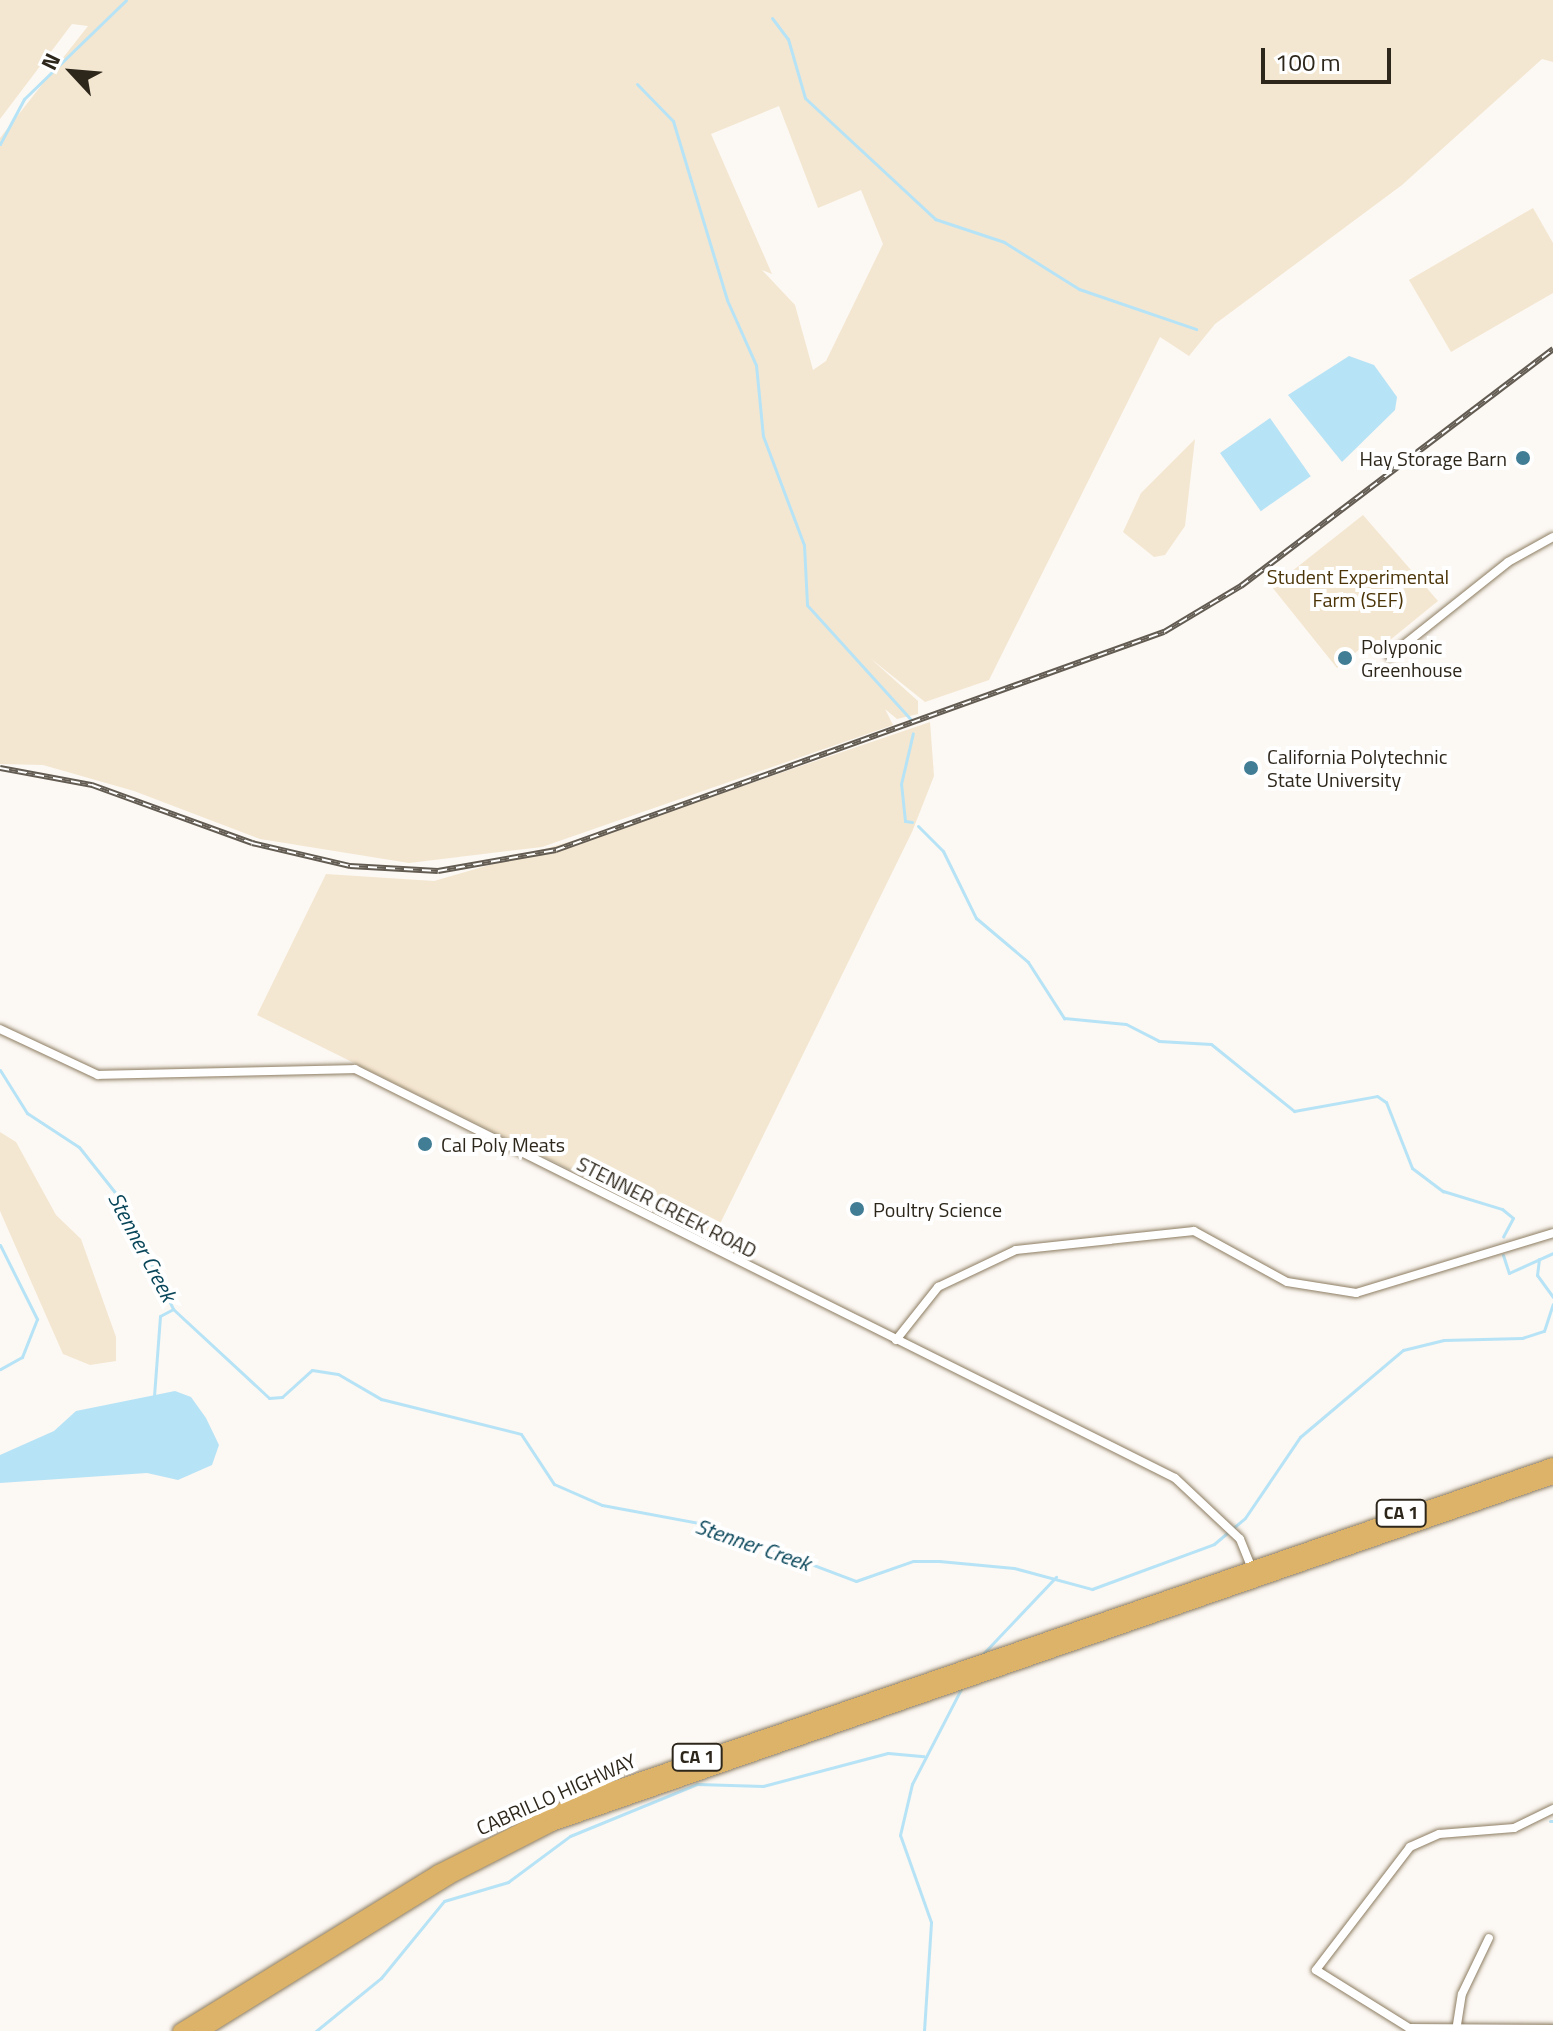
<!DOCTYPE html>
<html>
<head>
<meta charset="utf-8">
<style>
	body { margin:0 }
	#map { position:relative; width:1553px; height:2031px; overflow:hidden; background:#fcf8f3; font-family:"Titillium Web",sans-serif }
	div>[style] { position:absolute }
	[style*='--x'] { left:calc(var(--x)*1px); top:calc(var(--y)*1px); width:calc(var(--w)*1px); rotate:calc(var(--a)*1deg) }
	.green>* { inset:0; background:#f4e7d1 }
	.water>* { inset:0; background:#b7e3f6; transform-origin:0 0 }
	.stream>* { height:3px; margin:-1.5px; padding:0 1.5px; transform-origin:1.5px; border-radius:1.5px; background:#b7e3f6 }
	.roads { filter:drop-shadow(0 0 2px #8d7d62) drop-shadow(0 0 2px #8d7d62) }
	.minor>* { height:8px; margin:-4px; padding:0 4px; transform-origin:4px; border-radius:4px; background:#fff }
	.trunk>* { height:14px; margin:-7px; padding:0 7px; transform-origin:7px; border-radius:7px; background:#dcb368 }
	.rail>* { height:6px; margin-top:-3px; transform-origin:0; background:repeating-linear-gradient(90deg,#fff 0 9px,#625c53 0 18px); box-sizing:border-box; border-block:2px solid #625c53 }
	.dots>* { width:22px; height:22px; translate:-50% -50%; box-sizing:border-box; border:4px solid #fff; border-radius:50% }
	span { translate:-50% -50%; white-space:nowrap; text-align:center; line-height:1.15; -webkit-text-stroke:8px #fff; paint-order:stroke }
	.shield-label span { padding:2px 6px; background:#fff; border:2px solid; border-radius:6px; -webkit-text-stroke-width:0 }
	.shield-label { font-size:18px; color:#2d261b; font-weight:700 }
	.poi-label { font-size:20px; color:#2d261b }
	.right { translate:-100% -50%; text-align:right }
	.left { translate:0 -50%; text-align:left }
	.park-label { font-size:20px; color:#4b3408 }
	.street-label { font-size:20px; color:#2d261b }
	.water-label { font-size:22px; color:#09465a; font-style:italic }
	.north { position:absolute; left:32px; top:32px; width:80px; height:80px; -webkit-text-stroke:6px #fff; paint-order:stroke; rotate:296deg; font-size:22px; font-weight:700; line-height:32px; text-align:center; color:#2d261b }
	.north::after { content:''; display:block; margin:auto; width:28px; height:36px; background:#2d261b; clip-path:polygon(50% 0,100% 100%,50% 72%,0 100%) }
	.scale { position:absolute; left:1261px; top:48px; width:130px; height:36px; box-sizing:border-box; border:4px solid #2d261b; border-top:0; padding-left:10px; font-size:24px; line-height:28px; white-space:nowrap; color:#2d261b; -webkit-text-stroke:6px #fff; paint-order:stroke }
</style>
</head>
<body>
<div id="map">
	<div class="green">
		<div style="clip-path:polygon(evenodd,0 0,1553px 0,1553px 62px,1542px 59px,1402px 185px,1215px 324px,1189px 356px,1160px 337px,989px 680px,925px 702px,870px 658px,918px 701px,918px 714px,897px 719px,885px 709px,893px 725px,542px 847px,409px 863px,260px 839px,134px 791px,43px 765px,0 764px,0 138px,88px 26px,72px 24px,0 119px,0 0,779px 106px,818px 208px,861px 190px,883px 244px,826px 361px,813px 370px,795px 305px,762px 270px,772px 274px,711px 134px,779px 106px)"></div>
		<div style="clip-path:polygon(1533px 208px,1553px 243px,1553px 293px,1451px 352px,1409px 280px)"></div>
		<div style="clip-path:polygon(1195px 439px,1185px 526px,1165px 555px,1154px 557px,1123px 532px,1141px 493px)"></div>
		<div style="clip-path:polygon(1363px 515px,1438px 601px,1374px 653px,1366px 644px,1337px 668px,1272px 587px)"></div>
		<div style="clip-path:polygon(930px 722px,934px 776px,912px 832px,712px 1240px,257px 1015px,326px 874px,434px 881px,637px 822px)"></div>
		<div style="clip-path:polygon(0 1132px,16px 1142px,56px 1215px,81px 1239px,116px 1337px,116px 1361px,90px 1365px,63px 1354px,0 1211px)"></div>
	</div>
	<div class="water">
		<div style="clip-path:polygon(1349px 356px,1374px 365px,1397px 397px,1395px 410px,1342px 462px,1288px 395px)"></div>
		<div style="left:1270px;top:418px;width:71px;height:61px;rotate:55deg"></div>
		<div style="clip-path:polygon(175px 1391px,191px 1397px,206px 1418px,219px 1445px,212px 1465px,178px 1480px,147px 1473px,0 1483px,0 1455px,54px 1431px,76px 1411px)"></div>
	</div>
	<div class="stream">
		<div style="--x:772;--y:18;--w:26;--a:53"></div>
		<div style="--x:788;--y:39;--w:61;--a:73.9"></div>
		<div style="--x:805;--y:98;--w:178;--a:42.9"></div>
		<div style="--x:935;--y:219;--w:73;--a:18.4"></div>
		<div style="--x:1004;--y:242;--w:89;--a:32.1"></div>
		<div style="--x:1079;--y:289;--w:124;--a:18.9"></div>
		<div style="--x:637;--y:84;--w:52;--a:45.8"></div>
		<div style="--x:673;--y:121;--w:187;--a:73.2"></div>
		<div style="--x:727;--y:300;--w:71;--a:66"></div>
		<div style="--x:756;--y:365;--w:71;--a:84.4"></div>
		<div style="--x:763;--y:436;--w:116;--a:69.4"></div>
		<div style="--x:804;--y:545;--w:60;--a:87.1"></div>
		<div style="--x:807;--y:605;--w:156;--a:47.8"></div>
		<div style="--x:0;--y:144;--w:51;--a:-61.9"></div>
		<div style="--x:24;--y:99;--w:142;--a:-44.1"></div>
		<div style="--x:912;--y:822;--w:7;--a:-172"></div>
		<div style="--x:905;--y:821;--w:37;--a:-96"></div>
		<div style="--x:901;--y:784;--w:52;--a:-76.8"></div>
		<div style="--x:918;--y:826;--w:35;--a:45"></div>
		<div style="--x:943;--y:851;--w:75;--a:63.8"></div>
		<div style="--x:976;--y:918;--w:68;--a:40.2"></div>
		<div style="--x:1028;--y:962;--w:67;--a:57.3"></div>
		<div style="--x:1064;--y:1018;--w:62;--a:5.5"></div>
		<div style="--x:1126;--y:1024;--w:37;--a:27"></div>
		<div style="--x:1159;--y:1041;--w:52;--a:3.3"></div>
		<div style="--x:1211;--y:1044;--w:107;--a:38.9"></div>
		<div style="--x:1294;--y:1111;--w:84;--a:-10.2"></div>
		<div style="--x:1377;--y:1096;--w:11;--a:34"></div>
		<div style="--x:1386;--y:1102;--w:71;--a:68.5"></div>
		<div style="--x:1412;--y:1168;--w:39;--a:37"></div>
		<div style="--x:1443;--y:1191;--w:62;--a:17"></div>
		<div style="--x:1502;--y:1209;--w:14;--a:39"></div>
		<div style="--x:1513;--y:1218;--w:21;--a:118"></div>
		<div style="--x:0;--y:1070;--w:51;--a:57.9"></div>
		<div style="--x:27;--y:1113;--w:62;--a:33.2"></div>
		<div style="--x:79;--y:1147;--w:61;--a:51.6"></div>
		<div style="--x:117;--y:1195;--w:127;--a:63.8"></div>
		<div style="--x:173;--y:1309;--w:131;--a:42.8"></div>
		<div style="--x:269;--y:1398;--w:13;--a:-4"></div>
		<div style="--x:282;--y:1397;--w:40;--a:-42"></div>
		<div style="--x:312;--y:1370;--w:26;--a:9"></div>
		<div style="--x:338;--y:1374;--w:50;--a:30.2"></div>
		<div style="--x:381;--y:1399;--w:144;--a:14"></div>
		<div style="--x:521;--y:1434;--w:60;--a:56.6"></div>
		<div style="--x:554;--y:1484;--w:52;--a:23.6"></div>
		<div style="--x:602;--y:1505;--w:105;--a:10.5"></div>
		<div style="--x:705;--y:1524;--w:161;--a:20.7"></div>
		<div style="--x:856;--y:1581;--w:60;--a:-19.3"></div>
		<div style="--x:913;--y:1561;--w:26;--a:0"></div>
		<div style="--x:939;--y:1561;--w:75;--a:5.3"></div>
		<div style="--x:1014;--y:1568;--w:81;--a:15.1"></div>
		<div style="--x:1092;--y:1589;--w:130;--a:-20.2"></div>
		<div style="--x:1214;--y:1544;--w:40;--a:-40"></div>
		<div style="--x:1245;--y:1518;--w:98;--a:-55.8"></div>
		<div style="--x:1300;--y:1437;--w:135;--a:-40.2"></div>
		<div style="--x:1403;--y:1350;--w:42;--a:-13.7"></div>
		<div style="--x:1444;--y:1340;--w:78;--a:-1.5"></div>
		<div style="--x:1522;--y:1338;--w:23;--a:-18"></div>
		<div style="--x:1544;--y:1331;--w:28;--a:-72"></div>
		<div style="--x:0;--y:1245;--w:83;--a:63.4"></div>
		<div style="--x:37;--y:1319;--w:41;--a:111.5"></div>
		<div style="--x:22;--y:1357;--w:25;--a:151"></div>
		<div style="--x:1503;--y:1255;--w:19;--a:72"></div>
		<div style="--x:1509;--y:1273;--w:48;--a:-24.4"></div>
		<div style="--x:1539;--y:1259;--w:16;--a:97"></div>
		<div style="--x:1537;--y:1275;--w:27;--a:54"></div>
		<div style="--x:154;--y:1396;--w:80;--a:-85.7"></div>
		<div style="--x:160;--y:1316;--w:15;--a:-28"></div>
		<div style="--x:979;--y:1658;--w:112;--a:-46.5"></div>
		<div style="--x:1550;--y:1821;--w:3;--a:0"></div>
		<div style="--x:316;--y:2031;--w:84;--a:-39.2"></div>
		<div style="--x:381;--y:1978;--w:99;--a:-50.7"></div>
		<div style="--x:444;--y:1901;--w:67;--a:-16.5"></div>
		<div style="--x:508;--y:1882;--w:77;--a:-36.6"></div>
		<div style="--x:570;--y:1836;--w:137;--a:-22.3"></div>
		<div style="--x:697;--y:1784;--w:66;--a:1.7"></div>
		<div style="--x:763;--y:1786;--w:129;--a:-14.8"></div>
		<div style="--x:888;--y:1753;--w:36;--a:5"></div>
		<div style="--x:924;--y:2031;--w:109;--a:-86.3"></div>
		<div style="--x:931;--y:1922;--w:92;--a:-109.6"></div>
		<div style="--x:900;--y:1835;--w:52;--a:-76.8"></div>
		<div style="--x:912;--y:1784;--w:107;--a:-62.7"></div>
	</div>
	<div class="roads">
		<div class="minor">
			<div style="--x:1390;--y:656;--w:151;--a:-38.5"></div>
			<div style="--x:1508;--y:562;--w:51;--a:-29.1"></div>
			<div style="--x:0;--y:1029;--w:108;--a:25.1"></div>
			<div style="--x:98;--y:1075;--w:257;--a:-1.3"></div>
			<div style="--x:355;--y:1069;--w:916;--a:26.51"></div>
			<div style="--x:1175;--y:1478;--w:89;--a:43.2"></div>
			<div style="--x:1240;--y:1539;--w:35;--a:68"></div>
			<div style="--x:896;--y:1340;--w:68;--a:-51.6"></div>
			<div style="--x:938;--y:1287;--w:86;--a:-25.4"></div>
			<div style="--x:1016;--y:1250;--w:179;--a:-6.1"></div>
			<div style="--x:1194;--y:1231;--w:106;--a:28.7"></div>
			<div style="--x:1287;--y:1282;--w:70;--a:9.1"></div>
			<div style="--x:1356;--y:1293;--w:206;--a:-16.9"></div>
			<div style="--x:1553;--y:1809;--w:43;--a:154"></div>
			<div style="--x:1514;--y:1828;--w:75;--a:175.4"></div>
			<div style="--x:1439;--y:1834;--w:32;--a:156"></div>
			<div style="--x:1410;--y:1847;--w:155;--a:127.4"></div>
			<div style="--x:1316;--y:1970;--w:110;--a:31.9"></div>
			<div style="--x:1409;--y:2028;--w:144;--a:0.4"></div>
			<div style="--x:1456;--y:2031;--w:37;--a:-81"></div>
			<div style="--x:1462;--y:1994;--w:62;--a:-64.3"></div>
		</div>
		<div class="trunk">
			<div style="--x:180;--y:2031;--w:303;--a:-31.6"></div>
			<div style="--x:438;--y:1872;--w:163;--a:-26.6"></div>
			<div style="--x:584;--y:1799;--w:1025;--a:-19.02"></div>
			<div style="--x:201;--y:2031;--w:292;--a:-31.8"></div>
			<div style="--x:449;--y:1877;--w:116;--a:-27.2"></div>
			<div style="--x:552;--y:1824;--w:1059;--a:-19.12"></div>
		</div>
	</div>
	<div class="rail">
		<div style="--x:0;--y:768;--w:94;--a:10.5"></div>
		<div style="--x:92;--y:785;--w:170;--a:19.9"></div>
		<div style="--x:252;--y:843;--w:101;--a:13.2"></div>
		<div style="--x:350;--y:866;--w:88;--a:3.3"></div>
		<div style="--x:438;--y:871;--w:120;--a:-10.1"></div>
		<div style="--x:556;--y:850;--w:646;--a:-19.73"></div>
		<div style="--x:1164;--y:632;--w:90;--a:-30.9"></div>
		<div style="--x:1241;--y:586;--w:392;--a:-37.2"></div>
	</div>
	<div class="dots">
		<div style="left:1523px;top:458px;background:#417d94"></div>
		<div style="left:1345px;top:658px;background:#417d94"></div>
		<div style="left:1251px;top:768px;background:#417d94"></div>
		<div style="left:425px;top:1144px;background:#417d94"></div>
		<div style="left:857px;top:1209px;background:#417d94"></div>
	</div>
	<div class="shield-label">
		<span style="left:1401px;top:1513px">CA 1</span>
		<span style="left:697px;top:1757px">CA 1</span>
	</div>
	<div class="poi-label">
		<span class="right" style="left:1507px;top:458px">Hay Storage Barn</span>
		<span class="left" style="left:1361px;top:658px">Polyponic<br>Greenhouse</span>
		<span class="left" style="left:1267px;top:768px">California Polytechnic<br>State University</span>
		<span class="left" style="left:441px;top:1144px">Cal Poly Meats</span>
		<span class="left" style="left:873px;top:1209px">Poultry Science</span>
	</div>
	<div class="park-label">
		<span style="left:1358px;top:588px">Student Experimental<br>Farm (SEF)</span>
	</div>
	<div class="street-label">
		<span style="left:667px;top:1207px;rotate:27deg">STENNER CREEK ROAD</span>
		<span style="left:556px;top:1794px;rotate:-24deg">CABRILLO HIGHWAY</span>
	</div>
	<div class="water-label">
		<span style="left:142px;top:1247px;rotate:62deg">Stenner Creek</span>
		<span style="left:753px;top:1545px;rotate:19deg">Stenner Creek</span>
	</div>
	<div class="north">N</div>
	<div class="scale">100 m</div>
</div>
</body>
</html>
